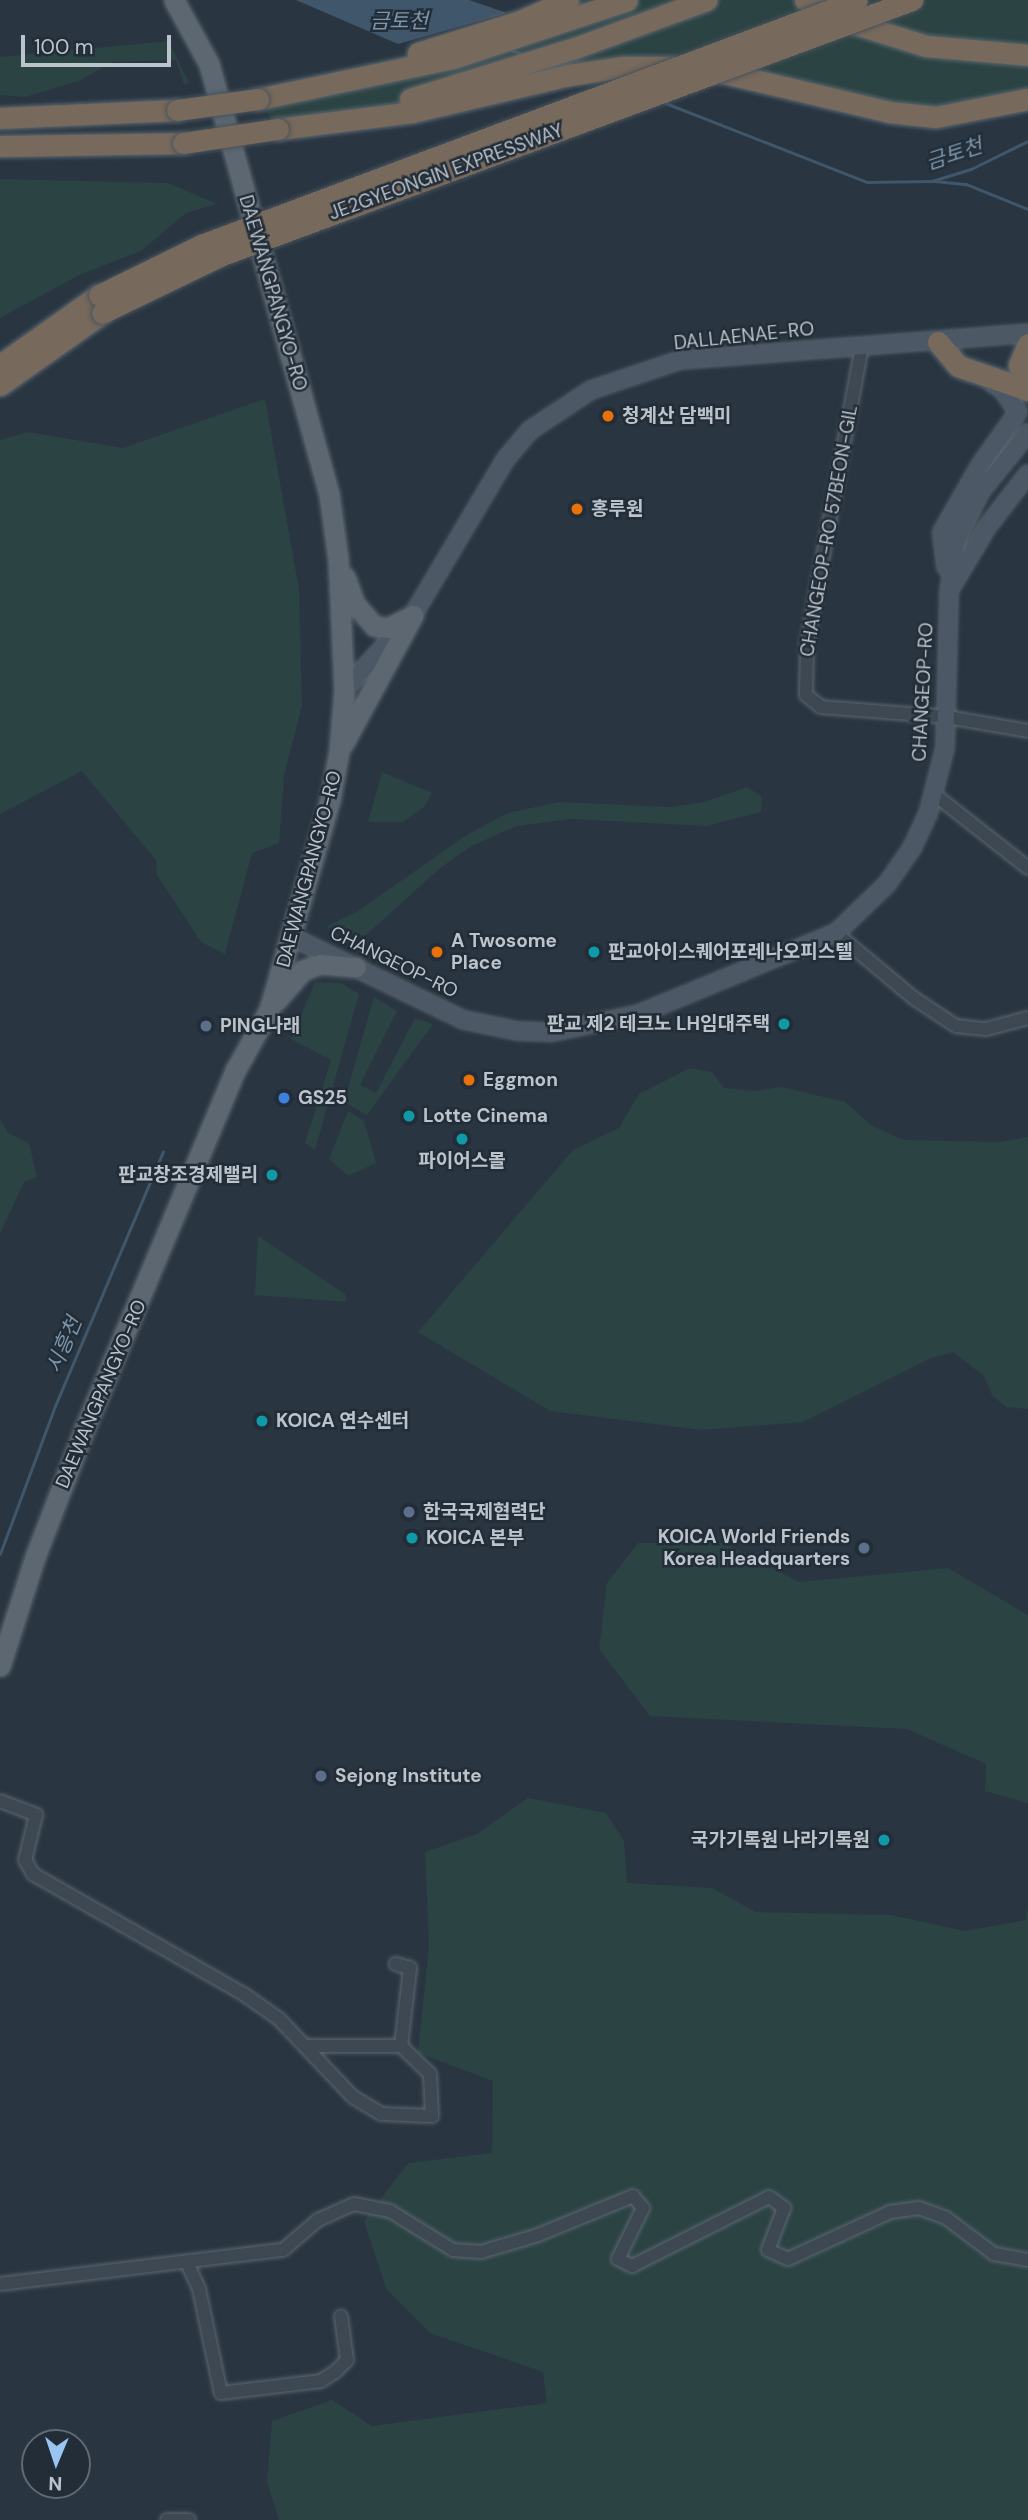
<!DOCTYPE html>
<html>
<head>
<meta charset="utf-8">
<style>
	body { margin:0 }
	#map { position:relative; width:1028px; height:2520px; overflow:hidden; background:#293642; font-family:"DM Sans","Noto Sans KR",sans-serif }
	div>[style] { position:absolute }
	[style*='--x'] { left:calc(var(--x)*1px); top:calc(var(--y)*1px); width:calc(var(--w)*1px); rotate:calc(var(--a)*1deg) }
	.green>* { inset:0; background:#2b4343 }
	.water>* { inset:0; background:#40566a }
	.stream>* { height:2.5px; margin:-1.25px; padding:0 1.25px; transform-origin:1.25px; border-radius:1.25px; background:#40566a }
	.roads { filter:drop-shadow(0 0 2px #5c666f) drop-shadow(0 0 2px #5c666f) }
	.street>* { height:12px; margin:-6px; padding:0 6px; transform-origin:6px; border-radius:6px; background:#3d4852 }
	.secondary>* { height:16px; margin:-8px; padding:0 8px; transform-origin:8px; border-radius:8px; background:#4c5865 }
	.primary>* { height:19px; margin:-9.5px; padding:0 9.5px; transform-origin:9.5px; border-radius:9.5px; background:#5c6772 }
	.highway>* { height:21px; margin:-10.5px; padding:0 10.5px; transform-origin:10.5px; border-radius:10.5px; background:#77695b }
	.bridges { filter:drop-shadow(0 0 2px #48535c) drop-shadow(0 0 2px #48535c) }
	.highway-bridge>* { height:21px; margin:-10.5px; padding:0 10.5px; transform-origin:10.5px; border-radius:10.5px; background:#77695b }
	.dots>* { width:19px; height:19px; translate:-50% -50%; box-sizing:border-box; border:4px solid #222d38; border-radius:50% }
	span { translate:-50% -50%; white-space:nowrap; text-align:center; line-height:1.15; -webkit-text-stroke:5px #222d38; paint-order:stroke }
	.street-label { font-size:19px; color:#bbc3cc }
	.poi-label { font-size:19px; color:#bbc3cc; font-weight:700 }
	.left { translate:0 -50%; text-align:left }
	.right { translate:-100% -50%; text-align:right }
	.water-label { font-size:21px; color:#7d96ac; font-style:italic }
	.north { position:absolute; left:21px; top:2429px; width:70px; height:70px; box-sizing:border-box; background:#222d38; border:2px solid #5f6973; border-radius:50%; rotate:182deg; font-size:19px; font-weight:700; line-height:28px; text-align:center; color:#bbc3cc }
	.north::after { content:''; display:block; margin:auto; width:24px; height:32px; background:#99c5f3; clip-path:polygon(50% 0,100% 100%,50% 72%,0 100%) }
	.scale { position:absolute; left:21px; top:35px; width:150px; height:32px; box-sizing:border-box; border:4px solid #bbc3cc; border-top:0; padding-left:9px; font-size:21px; line-height:24px; white-space:nowrap; color:#bbc3cc; -webkit-text-stroke:5px #222d38; paint-order:stroke }
</style>
</head>
<body>
<div id="map">
	<div class="green">
		<div style="clip-path:polygon(568px 0,1028px 0,1028px 99px,936px 117px,669px 67px,278px 129px,258px 99px,334px 73px,418px 53px)"></div>
		<div style="clip-path:polygon(169px 41px,189px 83px,184px 84px,176px 60px,112px 62px,81px 80px,25px 97px,0 95px,0 57px)"></div>
		<div style="clip-path:polygon(0 179px,168px 183px,217px 204px,186px 213px,141px 251px,79px 275px,0 318px)"></div>
		<div style="clip-path:polygon(265px 399px,299px 589px,302px 705px,284px 776px,279px 843px,252px 853px,225px 954px,201px 942px,157px 875px,156px 860px,82px 771px,0 814px,0 440px,28px 432px,123px 448px)"></div>
		<div style="clip-path:polygon(382px 772px,432px 793px,424px 807px,403px 822px,368px 822px)"></div>
		<div style="clip-path:polygon(747px 787px,762px 797px,761px 812px,706px 826px,571px 819px,517px 826px,471px 846px,439px 869px,365px 936px,326px 927px,358px 911px,468px 834px,508px 813px,559px 802px,670px 807px,704px 802px)"></div>
		<div style="clip-path:polygon(315px 982px,341px 983px,359px 994px,315px 1150px,305px 1143px,331px 1060px,291px 1039px)"></div>
		<div style="clip-path:polygon(374px 997px,397px 1011px,360px 1085px,376px 1093px,415px 1018px,433px 1024px,367px 1115px,344px 1102px)"></div>
		<div style="clip-path:polygon(690px 1068px,712px 1072px,724px 1088px,754px 1091px,782px 1087px,845px 1102px,872px 1126px,904px 1140px,1000px 1142px,1028px 1137px,1028px 1409px,1006px 1407px,992px 1395px,984px 1376px,953px 1352px,931px 1358px,803px 1422px,703px 1430px,550px 1411px,418px 1332px,573px 1150px,619px 1128px,639px 1094px)"></div>
		<div style="clip-path:polygon(348px 1111px,364px 1121px,376px 1163px,348px 1176px,329px 1159px)"></div>
		<div style="clip-path:polygon(0 1118px,8px 1133px,29px 1143px,37px 1177px,24px 1182px,0 1234px)"></div>
		<div style="clip-path:polygon(258px 1236px,345px 1294px,346px 1302px,255px 1295px)"></div>
		<div style="clip-path:polygon(638px 1543px,724px 1543px,799px 1582px,948px 1568px,1028px 1615px,1028px 1803px,985px 1791px,986px 1764px,907px 1729px,650px 1716px,599px 1649px,607px 1583px)"></div>
		<div style="clip-path:polygon(528px 1798px,606px 1813px,624px 1841px,627px 1883px,712px 1888px,756px 1912px,891px 1915px,965px 1931px,1026px 1920px,1028px 1905px,1028px 2520px,279px 2520px,267px 2482px,272px 2421px,332px 2400px,372px 2426px,547px 2403px,543px 2372px,430px 2333px,387px 2290px,364px 2221px,408px 2163px,492px 2153px,493px 2081px,418px 2053px,429px 1945px,425px 1852px,477px 1834px)"></div>
	</div>
	<div class="water">
		<div style="clip-path:polygon(296px 0,469px 0,507px 13px,398px 44px)"></div>
	</div>
	<div class="stream">
		<div style="--x:508;--y:49;--w:18;--a:19"></div>
		<div style="--x:663;--y:102;--w:219;--a:21.4"></div>
		<div style="--x:867;--y:182;--w:65;--a:-0.9"></div>
		<div style="--x:932;--y:181;--w:41;--a:-17.1"></div>
		<div style="--x:971;--y:169;--w:64;--a:-26.2"></div>
		<div style="--x:935;--y:181;--w:31;--a:6"></div>
		<div style="--x:966;--y:184;--w:67;--a:22"></div>
		<div style="--x:0;--y:1554;--w:158;--a:-69.6"></div>
		<div style="--x:55;--y:1406;--w:276;--a:-67"></div>
	</div>
	<div class="roads">
		<div class="street">
			<div style="--x:862;--y:346;--w:303;--a:100.5"></div>
			<div style="--x:807;--y:644;--w:51;--a:91.1"></div>
			<div style="--x:806;--y:695;--w:19;--a:39"></div>
			<div style="--x:821;--y:707;--w:126;--a:4.5"></div>
			<div style="--x:947;--y:717;--w:82;--a:9.8"></div>
			<div style="--x:935;--y:795;--w:118;--a:38.1"></div>
			<div style="--x:836;--y:933;--w:103;--a:39.9"></div>
			<div style="--x:915;--y:999;--w:49;--a:33.4"></div>
			<div style="--x:956;--y:1026;--w:30;--a:6"></div>
			<div style="--x:986;--y:1029;--w:43;--a:-14.7"></div>
			<div style="--x:0;--y:1801;--w:39;--a:21"></div>
			<div style="--x:36;--y:1815;--w:46;--a:103.7"></div>
			<div style="--x:25;--y:1860;--w:16;--a:60"></div>
			<div style="--x:33;--y:1874;--w:244;--a:29.7"></div>
			<div style="--x:245;--y:1995;--w:42;--a:35.2"></div>
			<div style="--x:279;--y:2019;--w:108;--a:46.5"></div>
			<div style="--x:353;--y:2097;--w:33;--a:31"></div>
			<div style="--x:381;--y:2114;--w:51;--a:2.2"></div>
			<div style="--x:432;--y:2116;--w:42;--a:-92.7"></div>
			<div style="--x:430;--y:2074;--w:40;--a:-136"></div>
			<div style="--x:401;--y:2046;--w:79;--a:-83.4"></div>
			<div style="--x:410;--y:1968;--w:15;--a:-164"></div>
			<div style="--x:307;--y:2046;--w:94;--a:0"></div>
			<div style="--x:187;--y:2263;--w:29;--a:65"></div>
			<div style="--x:199;--y:2289;--w:106;--a:78.1"></div>
			<div style="--x:221;--y:2393;--w:101;--a:-6.8"></div>
			<div style="--x:321;--y:2381;--w:17;--a:-33"></div>
			<div style="--x:335;--y:2372;--w:17;--a:-45"></div>
			<div style="--x:347;--y:2360;--w:44;--a:-97.8"></div>
			<div style="--x:0;--y:2284;--w:285;--a:-6.9"></div>
			<div style="--x:283;--y:2250;--w:46;--a:-40.6"></div>
			<div style="--x:318;--y:2220;--w:39;--a:-24"></div>
			<div style="--x:354;--y:2204;--w:37;--a:11"></div>
			<div style="--x:390;--y:2211;--w:74;--a:31.8"></div>
			<div style="--x:453;--y:2250;--w:28;--a:4"></div>
			<div style="--x:481;--y:2252;--w:59;--a:-16.6"></div>
			<div style="--x:538;--y:2235;--w:103;--a:-22.3"></div>
			<div style="--x:633;--y:2196;--w:16;--a:50"></div>
			<div style="--x:643;--y:2208;--w:57;--a:116.1"></div>
			<div style="--x:618;--y:2259;--w:16;--a:27"></div>
			<div style="--x:632;--y:2266;--w:153;--a:-26.7"></div>
			<div style="--x:769;--y:2197;--w:19;--a:36"></div>
			<div style="--x:784;--y:2208;--w:45;--a:110.9"></div>
			<div style="--x:768;--y:2250;--w:22;--a:24"></div>
			<div style="--x:788;--y:2259;--w:112;--a:-24.7"></div>
			<div style="--x:890;--y:2212;--w:29;--a:-8"></div>
			<div style="--x:919;--y:2208;--w:29;--a:20"></div>
			<div style="--x:946;--y:2218;--w:60;--a:36.9"></div>
			<div style="--x:994;--y:2254;--w:35;--a:10"></div>
			<div style="--x:167;--y:2520;--w:22;--a:0"></div>
		</div>
		<div class="secondary">
			<div style="--x:946;--y:567;--w:35;--a:-97"></div>
			<div style="--x:942;--y:532;--w:78;--a:-60.2"></div>
			<div style="--x:981;--y:464;--w:64;--a:-54.6"></div>
			<div style="--x:1018;--y:412;--w:28;--a:-125"></div>
			<div style="--x:1002;--y:389;--w:13;--a:-148"></div>
			<div style="--x:952;--y:586;--w:69;--a:-59.3"></div>
			<div style="--x:987;--y:527;--w:67;--a:-52.3"></div>
			<div style="--x:344;--y:690;--w:102;--a:-47.4"></div>
			<div style="--x:413;--y:615;--w:180;--a:-59.3"></div>
			<div style="--x:505;--y:460;--w:38;--a:-50"></div>
			<div style="--x:529;--y:431;--w:74;--a:-33.5"></div>
			<div style="--x:591;--y:390;--w:94;--a:-18.6"></div>
			<div style="--x:680;--y:360;--w:349;--a:-4.4"></div>
			<div style="--x:292;--y:937;--w:191;--a:25.8"></div>
			<div style="--x:464;--y:1020;--w:54;--a:11.7"></div>
			<div style="--x:517;--y:1031;--w:36;--a:2"></div>
			<div style="--x:553;--y:1032;--w:88;--a:-11.8"></div>
			<div style="--x:639;--y:1014;--w:213;--a:-22.4"></div>
			<div style="--x:836;--y:933;--w:71;--a:-43.9"></div>
			<div style="--x:887;--y:884;--w:44;--a:-55.2"></div>
			<div style="--x:912;--y:848;--w:38;--a:-65"></div>
			<div style="--x:928;--y:814;--w:68;--a:-75.6"></div>
			<div style="--x:945;--y:748;--w:157;--a:-88.5"></div>
			<div style="--x:949;--y:591;--w:53;--a:-81.3"></div>
			<div style="--x:957;--y:539;--w:54;--a:-63.4"></div>
			<div style="--x:981;--y:491;--w:75;--a:-51"></div>
		</div>
		<div class="primary">
			<div style="--x:345;--y:577;--w:29;--a:70"></div>
			<div style="--x:355;--y:604;--w:29;--a:49"></div>
			<div style="--x:374;--y:626;--w:14;--a:8"></div>
			<div style="--x:388;--y:628;--w:28;--a:-27"></div>
			<div style="--x:343;--y:744;--w:147;--a:-61.5"></div>
			<div style="--x:276;--y:1001;--w:41;--a:-48.9"></div>
			<div style="--x:303;--y:970;--w:18;--a:-19"></div>
			<div style="--x:320;--y:964;--w:36;--a:5"></div>
			<div style="--x:0;--y:1666;--w:114;--a:-72.2"></div>
			<div style="--x:35;--y:1557;--w:136;--a:-68.9"></div>
			<div style="--x:84;--y:1430;--w:392;--a:-67.2"></div>
			<div style="--x:236;--y:1069;--w:68;--a:-60.8"></div>
			<div style="--x:269;--y:1010;--w:219;--a:-73.8"></div>
			<div style="--x:330;--y:800;--w:50;--a:-79.6"></div>
			<div style="--x:339;--y:751;--w:61;--a:-85.3"></div>
			<div style="--x:344;--y:690;--w:131;--a:-92.6"></div>
			<div style="--x:338;--y:559;--w:66;--a:-97.9"></div>
			<div style="--x:329;--y:494;--w:446;--a:-105.6"></div>
			<div style="--x:209;--y:64;--w:73;--a:-118.7"></div>
		</div>
		<div class="highway">
			<div style="--x:805;--y:0;--w:43;--a:27.8"></div>
			<div style="--x:843;--y:20;--w:87;--a:17.4"></div>
			<div style="--x:926;--y:46;--w:102;--a:5"></div>
			<div style="--x:418;--y:53;--w:107;--a:-17.4"></div>
			<div style="--x:520;--y:21;--w:52;--a:-23.6"></div>
			<div style="--x:712;--y:70;--w:182;--a:13.3"></div>
			<div style="--x:889;--y:112;--w:47;--a:6.1"></div>
			<div style="--x:936;--y:117;--w:94;--a:-11.1"></div>
			<div style="--x:258;--y:99;--w:199;--a:-11.9"></div>
			<div style="--x:453;--y:58;--w:183;--a:-18.4"></div>
			<div style="--x:410;--y:99;--w:173;--a:-17.2"></div>
			<div style="--x:575;--y:48;--w:140;--a:-20.1"></div>
			<div style="--x:0;--y:118;--w:177;--a:-2.6"></div>
			<div style="--x:278;--y:129;--w:135;--a:-7.2"></div>
			<div style="--x:412;--y:112;--w:161;--a:-13.3"></div>
			<div style="--x:569;--y:75;--w:55;--a:-8.4"></div>
			<div style="--x:623;--y:67;--w:50;--a:0"></div>
			<div style="--x:0;--y:146;--w:183;--a:-0.9"></div>
			<div style="--x:938;--y:342;--w:31;--a:50"></div>
			<div style="--x:958;--y:366;--w:74;--a:18.9"></div>
			<div style="--x:1028;--y:344;--w:23;--a:113"></div>
			<div style="--x:1019;--y:365;--w:16;--a:55"></div>
			<div style="--x:0;--y:365;--w:121;--a:-35.3"></div>
			<div style="--x:0;--y:385;--w:125;--a:-35.2"></div>
		</div>
	</div>
	<div class="bridges">
		<div class="highway-bridge">
			<div style="--x:177;--y:110;--w:82;--a:-7.7"></div>
			<div style="--x:183;--y:143;--w:96;--a:-8.4"></div>
			<div style="--x:99;--y:295;--w:114;--a:-26.1"></div>
			<div style="--x:201;--y:245;--w:700;--a:-20.48"></div>
			<div style="--x:102;--y:313;--w:133;--a:-25.8"></div>
			<div style="--x:222;--y:255;--w:736;--a:-20.28"></div>
		</div>
	</div>
	<div class="dots">
		<div style="left:608px;top:416px;background:#e8710a"></div>
		<div style="left:577px;top:509px;background:#e8710a"></div>
		<div style="left:437px;top:952px;background:#e8710a"></div>
		<div style="left:594px;top:952px;background:#0f9aa8"></div>
		<div style="left:784px;top:1024px;background:#0f9aa8"></div>
		<div style="left:206px;top:1026px;background:#5c6f8a"></div>
		<div style="left:469px;top:1080px;background:#e8710a"></div>
		<div style="left:284px;top:1098px;background:#3f7fe0"></div>
		<div style="left:409px;top:1116px;background:#0f9aa8"></div>
		<div style="left:462px;top:1139px;background:#0f9aa8"></div>
		<div style="left:272px;top:1175px;background:#0f9aa8"></div>
		<div style="left:262px;top:1421px;background:#0f9aa8"></div>
		<div style="left:409px;top:1512px;background:#5c6f8a"></div>
		<div style="left:412px;top:1538px;background:#0f9aa8"></div>
		<div style="left:864px;top:1548px;background:#5c6f8a"></div>
		<div style="left:321px;top:1776px;background:#5c6f8a"></div>
		<div style="left:884px;top:1840px;background:#0f9aa8"></div>
	</div>
	<div class="street-label">
		<span style="left:446px;top:172px;rotate:-20deg">JE2GYEONGIN EXPRESSWAY</span>
		<span style="left:273px;top:293px;rotate:74deg">DAEWANGPANGYO-RO</span>
		<span style="left:744px;top:336px;rotate:-6deg">DALLAENAE-RO</span>
		<span style="left:829px;top:531px;rotate:-80deg">CHANGEOP-RO 57BEON-GIL</span>
		<span style="left:923px;top:692px;rotate:-87deg">CHANGEOP-RO</span>
		<span style="left:309px;top:869px;rotate:-75deg">DAEWANGPANGYO-RO</span>
		<span style="left:394px;top:962px;rotate:26deg">CHANGEOP-RO</span>
		<span style="left:101px;top:1394px;rotate:-67deg">DAEWANGPANGYO-RO</span>
	</div>
	<div class="poi-label">
		<span class="left" style="left:622px;top:416px">청계산 담백미</span>
		<span class="left" style="left:591px;top:509px">홍루원</span>
		<span class="left" style="left:451px;top:952px">A Twosome<br>Place</span>
		<span class="left" style="left:608px;top:952px">판교아이스퀘어포레나오피스텔</span>
		<span class="right" style="left:770px;top:1024px">판교 제2 테크노 LH임대주택</span>
		<span class="left" style="left:220px;top:1026px">PING나래</span>
		<span class="left" style="left:483px;top:1080px">Eggmon</span>
		<span class="left" style="left:298px;top:1098px">GS25</span>
		<span class="left" style="left:423px;top:1116px">Lotte Cinema</span>
		<span style="left:462px;top:1161px">파이어스몰</span>
		<span class="right" style="left:258px;top:1175px">판교창조경제밸리</span>
		<span class="left" style="left:276px;top:1421px">KOICA 연수센터</span>
		<span class="left" style="left:423px;top:1512px">한국국제협력단</span>
		<span class="right" style="left:850px;top:1548px">KOICA World Friends<br>Korea Headquarters</span>
		<span class="left" style="left:426px;top:1538px">KOICA 본부</span>
		<span class="left" style="left:335px;top:1776px">Sejong Institute</span>
		<span class="right" style="left:870px;top:1840px">국가기록원 나라기록원</span>
	</div>
	<div class="water-label">
		<span style="left:399px;top:21px">금토천</span>
		<span style="left:954px;top:154px;rotate:-18deg">금토천</span>
		<span style="left:64px;top:1345px;rotate:-67deg">시흥천</span>
	</div>
	<div class="north">N</div>
	<div class="scale">100 m</div>
</div>
</body>
</html>
